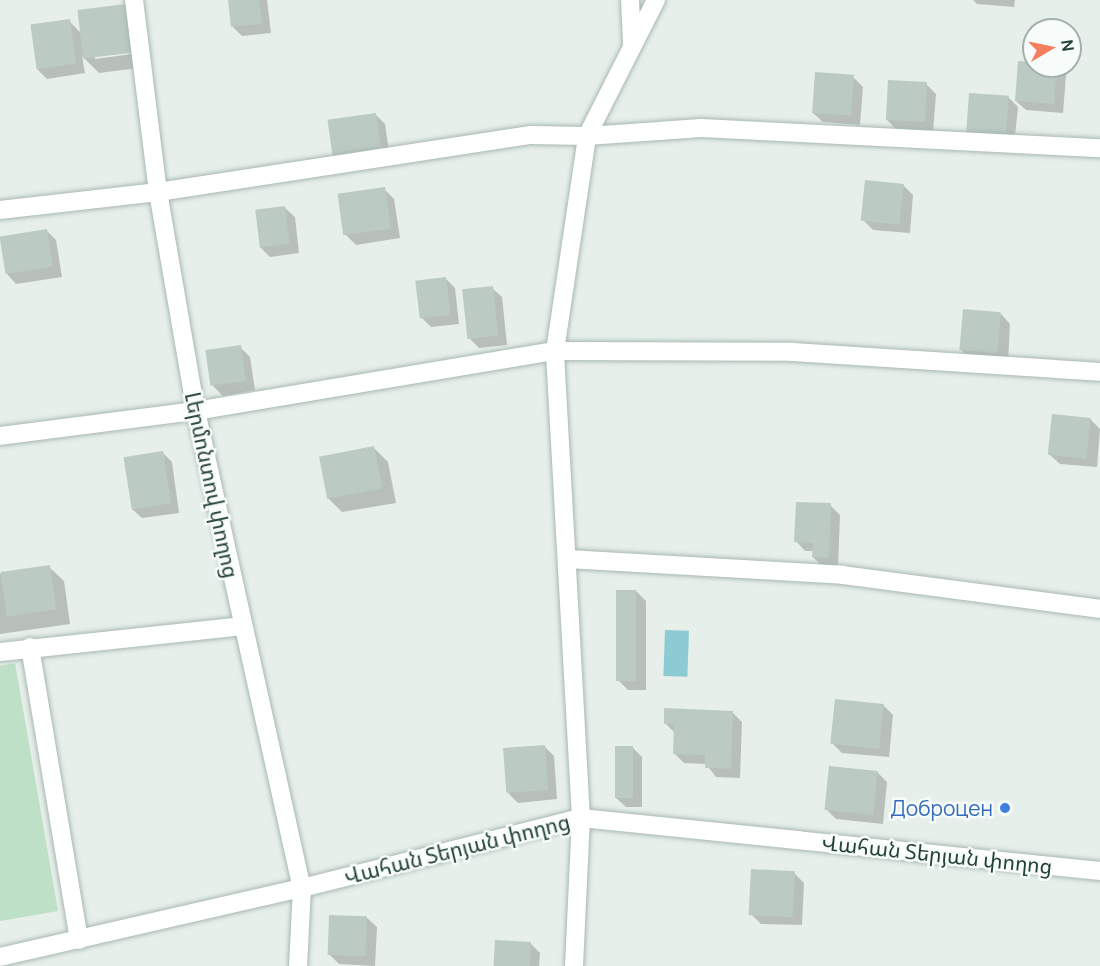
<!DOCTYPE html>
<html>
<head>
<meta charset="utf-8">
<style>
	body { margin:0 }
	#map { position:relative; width:1100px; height:966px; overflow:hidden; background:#e6efea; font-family:Manrope,"Noto Sans Armenian",sans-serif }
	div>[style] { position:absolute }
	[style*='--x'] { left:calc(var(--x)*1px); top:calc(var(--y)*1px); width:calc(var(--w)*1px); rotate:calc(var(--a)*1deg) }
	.green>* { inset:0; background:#bee0c6 }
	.water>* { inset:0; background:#8dcbd4; transform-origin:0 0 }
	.shadow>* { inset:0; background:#0003 }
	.building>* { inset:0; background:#bbcac3; transform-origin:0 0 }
	.roads { filter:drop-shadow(0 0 2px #a8b8b1) drop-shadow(0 0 2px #a8b8b1) }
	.street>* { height:18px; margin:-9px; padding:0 9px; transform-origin:9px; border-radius:9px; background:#fff }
	.secondary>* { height:18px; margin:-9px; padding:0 9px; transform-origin:9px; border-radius:9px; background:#fff }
	.dots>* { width:16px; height:16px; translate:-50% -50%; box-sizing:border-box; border:3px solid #f7fbf9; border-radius:50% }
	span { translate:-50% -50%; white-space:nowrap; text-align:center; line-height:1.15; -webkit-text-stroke:5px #f7fbf9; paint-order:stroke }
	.street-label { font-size:21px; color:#244239 }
	.shop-label { font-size:21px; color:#366cbe }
	.right { translate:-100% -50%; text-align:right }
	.north { position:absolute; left:1022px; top:18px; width:60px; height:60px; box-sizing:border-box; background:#f7fbf9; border:2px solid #a3b1ac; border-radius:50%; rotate:81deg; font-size:16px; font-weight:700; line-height:24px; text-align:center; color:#244239 }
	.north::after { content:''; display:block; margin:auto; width:21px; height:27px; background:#f57e5e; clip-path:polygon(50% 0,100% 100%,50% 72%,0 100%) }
</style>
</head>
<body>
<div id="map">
	<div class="green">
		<div style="clip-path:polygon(15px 663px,58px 911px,0 921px,0 666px)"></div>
	</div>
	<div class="water">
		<div style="left:665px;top:630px;width:24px;height:46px;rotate:2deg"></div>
	</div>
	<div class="shadow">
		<div style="clip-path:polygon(229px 0,267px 0,271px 33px,242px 36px,233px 27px)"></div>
		<div style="clip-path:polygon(973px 0,1015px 0,1014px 7px,977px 4px)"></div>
		<div style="clip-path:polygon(evenodd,125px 5px,146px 67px,99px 73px,82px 56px,85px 73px,47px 79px,37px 69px,69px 21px,81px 33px,125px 5px,139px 50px,139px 53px,95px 59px,95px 56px,139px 50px)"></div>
		<div style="clip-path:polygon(1034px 63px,1057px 66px,1066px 75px,1063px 113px,1026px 110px,1016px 101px)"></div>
		<div style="clip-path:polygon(853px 77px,863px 87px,860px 125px,823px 122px,813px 113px)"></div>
		<div style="clip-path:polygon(926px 84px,936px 94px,933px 132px,896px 129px,887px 120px)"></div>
		<div style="clip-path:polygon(1008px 97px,1018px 107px,1014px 145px,968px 133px)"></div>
		<div style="clip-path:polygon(375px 114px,385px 124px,390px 159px,344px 166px)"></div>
		<div style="clip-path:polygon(903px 185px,913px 195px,910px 233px,873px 230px,864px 221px)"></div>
		<div style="clip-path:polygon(384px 189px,394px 199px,400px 238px,356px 245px,346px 235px)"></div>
		<div style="clip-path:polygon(285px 208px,295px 217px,299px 253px,270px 257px,260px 247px)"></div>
		<div style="clip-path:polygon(46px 230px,56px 240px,62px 277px,16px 284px,7px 274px)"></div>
		<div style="clip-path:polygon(445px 278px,455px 288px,459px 324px,431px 327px,421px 317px)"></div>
		<div style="clip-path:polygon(492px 288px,502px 297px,507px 345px,479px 348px,469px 338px)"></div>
		<div style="clip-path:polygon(1001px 314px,1010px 324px,1008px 362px,971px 359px,961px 350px)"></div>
		<div style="clip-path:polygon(240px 347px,250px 357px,255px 390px,223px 396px,213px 386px)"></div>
		<div style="clip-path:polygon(1090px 419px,1100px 429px,1097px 467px,1060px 464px,1050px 455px)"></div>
		<div style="clip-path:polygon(373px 447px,388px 462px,396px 503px,342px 512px,328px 498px)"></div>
		<div style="clip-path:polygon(162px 452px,172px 462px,179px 513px,142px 518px,132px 509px)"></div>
		<div style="clip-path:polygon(830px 505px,840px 515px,838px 567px,823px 567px,813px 557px,814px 551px,805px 551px,796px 541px)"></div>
		<div style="clip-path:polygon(49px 567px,64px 581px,70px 624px,0 634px,0 574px)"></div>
		<div style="clip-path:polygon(636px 591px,646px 601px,646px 690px,628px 690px,618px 680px)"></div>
		<div style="clip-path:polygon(883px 705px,893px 715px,889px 757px,842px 753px,832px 743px)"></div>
		<div style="clip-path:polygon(732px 712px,742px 722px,740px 778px,716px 777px,706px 764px,684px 763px,674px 753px,675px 733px,665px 723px)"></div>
		<div style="clip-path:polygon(544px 746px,554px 756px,557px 799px,518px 803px,508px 793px)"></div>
		<div style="clip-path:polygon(632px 747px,642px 757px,642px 807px,626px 807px,616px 798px)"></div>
		<div style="clip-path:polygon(877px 772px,887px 782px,883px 824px,836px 819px,827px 810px)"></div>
		<div style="clip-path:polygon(794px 873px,804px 883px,802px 925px,761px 924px,751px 914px)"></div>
		<div style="clip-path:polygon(367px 918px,377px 927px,375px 966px,339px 964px,330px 955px)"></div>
		<div style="clip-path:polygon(530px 943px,540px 953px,539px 966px,495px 966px)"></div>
	</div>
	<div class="building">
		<div style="clip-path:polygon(228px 0,259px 0,262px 24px,231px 27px)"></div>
		<div style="left:126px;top:4px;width:49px;height:49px;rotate:83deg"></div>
		<div style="left:70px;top:19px;width:45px;height:40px;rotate:82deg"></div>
		<div style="clip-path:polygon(1018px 61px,1034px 62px,1034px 66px,1057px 66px,1054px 104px,1015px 101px)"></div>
		<div style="left:815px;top:72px;width:39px;height:41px;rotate:4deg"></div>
		<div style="left:888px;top:80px;width:39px;height:40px;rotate:3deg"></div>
		<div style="left:969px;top:93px;width:40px;height:40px;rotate:4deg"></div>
		<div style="left:376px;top:113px;width:37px;height:49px;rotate:82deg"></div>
		<div style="left:865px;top:180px;width:39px;height:41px;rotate:6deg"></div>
		<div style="left:385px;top:187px;width:42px;height:48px;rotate:82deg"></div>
		<div style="left:285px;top:206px;width:38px;height:30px;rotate:83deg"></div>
		<div style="left:47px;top:229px;width:38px;height:48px;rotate:81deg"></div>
		<div style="left:446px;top:277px;width:38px;height:31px;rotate:83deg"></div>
		<div style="left:493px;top:286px;width:50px;height:31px;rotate:84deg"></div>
		<div style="left:963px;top:309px;width:38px;height:41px;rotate:5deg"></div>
		<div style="left:241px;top:345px;width:36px;height:36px;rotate:82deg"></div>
		<div style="left:1052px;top:414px;width:39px;height:41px;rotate:6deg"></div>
		<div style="left:374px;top:446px;width:43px;height:56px;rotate:79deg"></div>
		<div style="left:163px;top:451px;width:53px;height:40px;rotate:81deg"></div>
		<div style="clip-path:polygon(796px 502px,831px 503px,829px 558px,812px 557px,813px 543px,794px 542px)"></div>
		<div style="left:50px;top:565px;width:45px;height:50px;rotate:82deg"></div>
		<div style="left:616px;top:590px;width:20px;height:91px"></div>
		<div style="left:835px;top:699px;width:49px;height:45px;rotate:6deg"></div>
		<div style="clip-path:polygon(664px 708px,733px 711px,731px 769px,705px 768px,705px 755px,673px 754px,674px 724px,664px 724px)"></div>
		<div style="left:545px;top:745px;width:45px;height:42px;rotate:86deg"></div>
		<div style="left:615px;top:746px;width:18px;height:52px"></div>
		<div style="left:829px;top:766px;width:49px;height:44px;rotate:6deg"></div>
		<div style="left:751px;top:869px;width:44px;height:46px;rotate:3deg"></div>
		<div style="left:329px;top:915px;width:38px;height:40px;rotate:2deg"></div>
		<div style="left:495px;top:940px;width:36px;height:26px;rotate:3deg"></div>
	</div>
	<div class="roads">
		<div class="street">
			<div style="--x:134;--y:0;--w:193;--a:82.9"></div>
			<div style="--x:158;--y:192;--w:222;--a:80.2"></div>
			<div style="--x:196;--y:411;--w:489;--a:77.5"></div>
			<div style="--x:302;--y:888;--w:78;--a:92.9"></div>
			<div style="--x:630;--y:0;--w:43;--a:87.3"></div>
			<div style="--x:0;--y:210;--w:159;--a:-6.5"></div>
			<div style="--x:158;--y:192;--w:377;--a:-8.7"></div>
			<div style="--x:531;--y:135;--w:56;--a:1"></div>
			<div style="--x:587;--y:136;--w:114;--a:-4"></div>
			<div style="--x:701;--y:128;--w:400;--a:2.9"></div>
			<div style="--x:0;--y:436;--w:198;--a:-7.3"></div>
			<div style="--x:196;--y:411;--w:364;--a:-9.5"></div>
			<div style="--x:555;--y:351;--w:238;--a:0.2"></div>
			<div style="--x:793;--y:352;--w:308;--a:3.7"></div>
			<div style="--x:568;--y:559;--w:275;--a:3.3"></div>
			<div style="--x:843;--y:575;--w:259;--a:7.5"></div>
			<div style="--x:30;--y:647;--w:297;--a:80.5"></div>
			<div style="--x:0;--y:652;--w:243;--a:-6.1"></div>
			<div style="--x:581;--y:818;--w:468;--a:-93.2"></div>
			<div style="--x:555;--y:351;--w:217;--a:-81.5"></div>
			<div style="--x:587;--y:136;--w:153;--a:-63.1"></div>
		</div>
		<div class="secondary">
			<div style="--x:0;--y:957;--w:310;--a:-12.9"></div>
			<div style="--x:302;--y:888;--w:288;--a:-14.1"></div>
			<div style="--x:581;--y:818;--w:522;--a:5.83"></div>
			<div style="--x:574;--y:966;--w:148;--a:-87.3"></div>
		</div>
	</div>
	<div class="dots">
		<div style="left:1005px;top:808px;background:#3f7fe0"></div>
	</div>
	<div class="street-label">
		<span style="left:212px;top:485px;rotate:78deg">Լերմոնտով փողոց</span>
		<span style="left:457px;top:849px;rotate:-14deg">Վահան Տերյան փողոց</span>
		<span style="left:937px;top:854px;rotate:6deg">Վահան Տերյան փողոց</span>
	</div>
	<div class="shop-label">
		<span class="right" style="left:993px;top:808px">Доброцен</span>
	</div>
	<div class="north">N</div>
</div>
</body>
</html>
